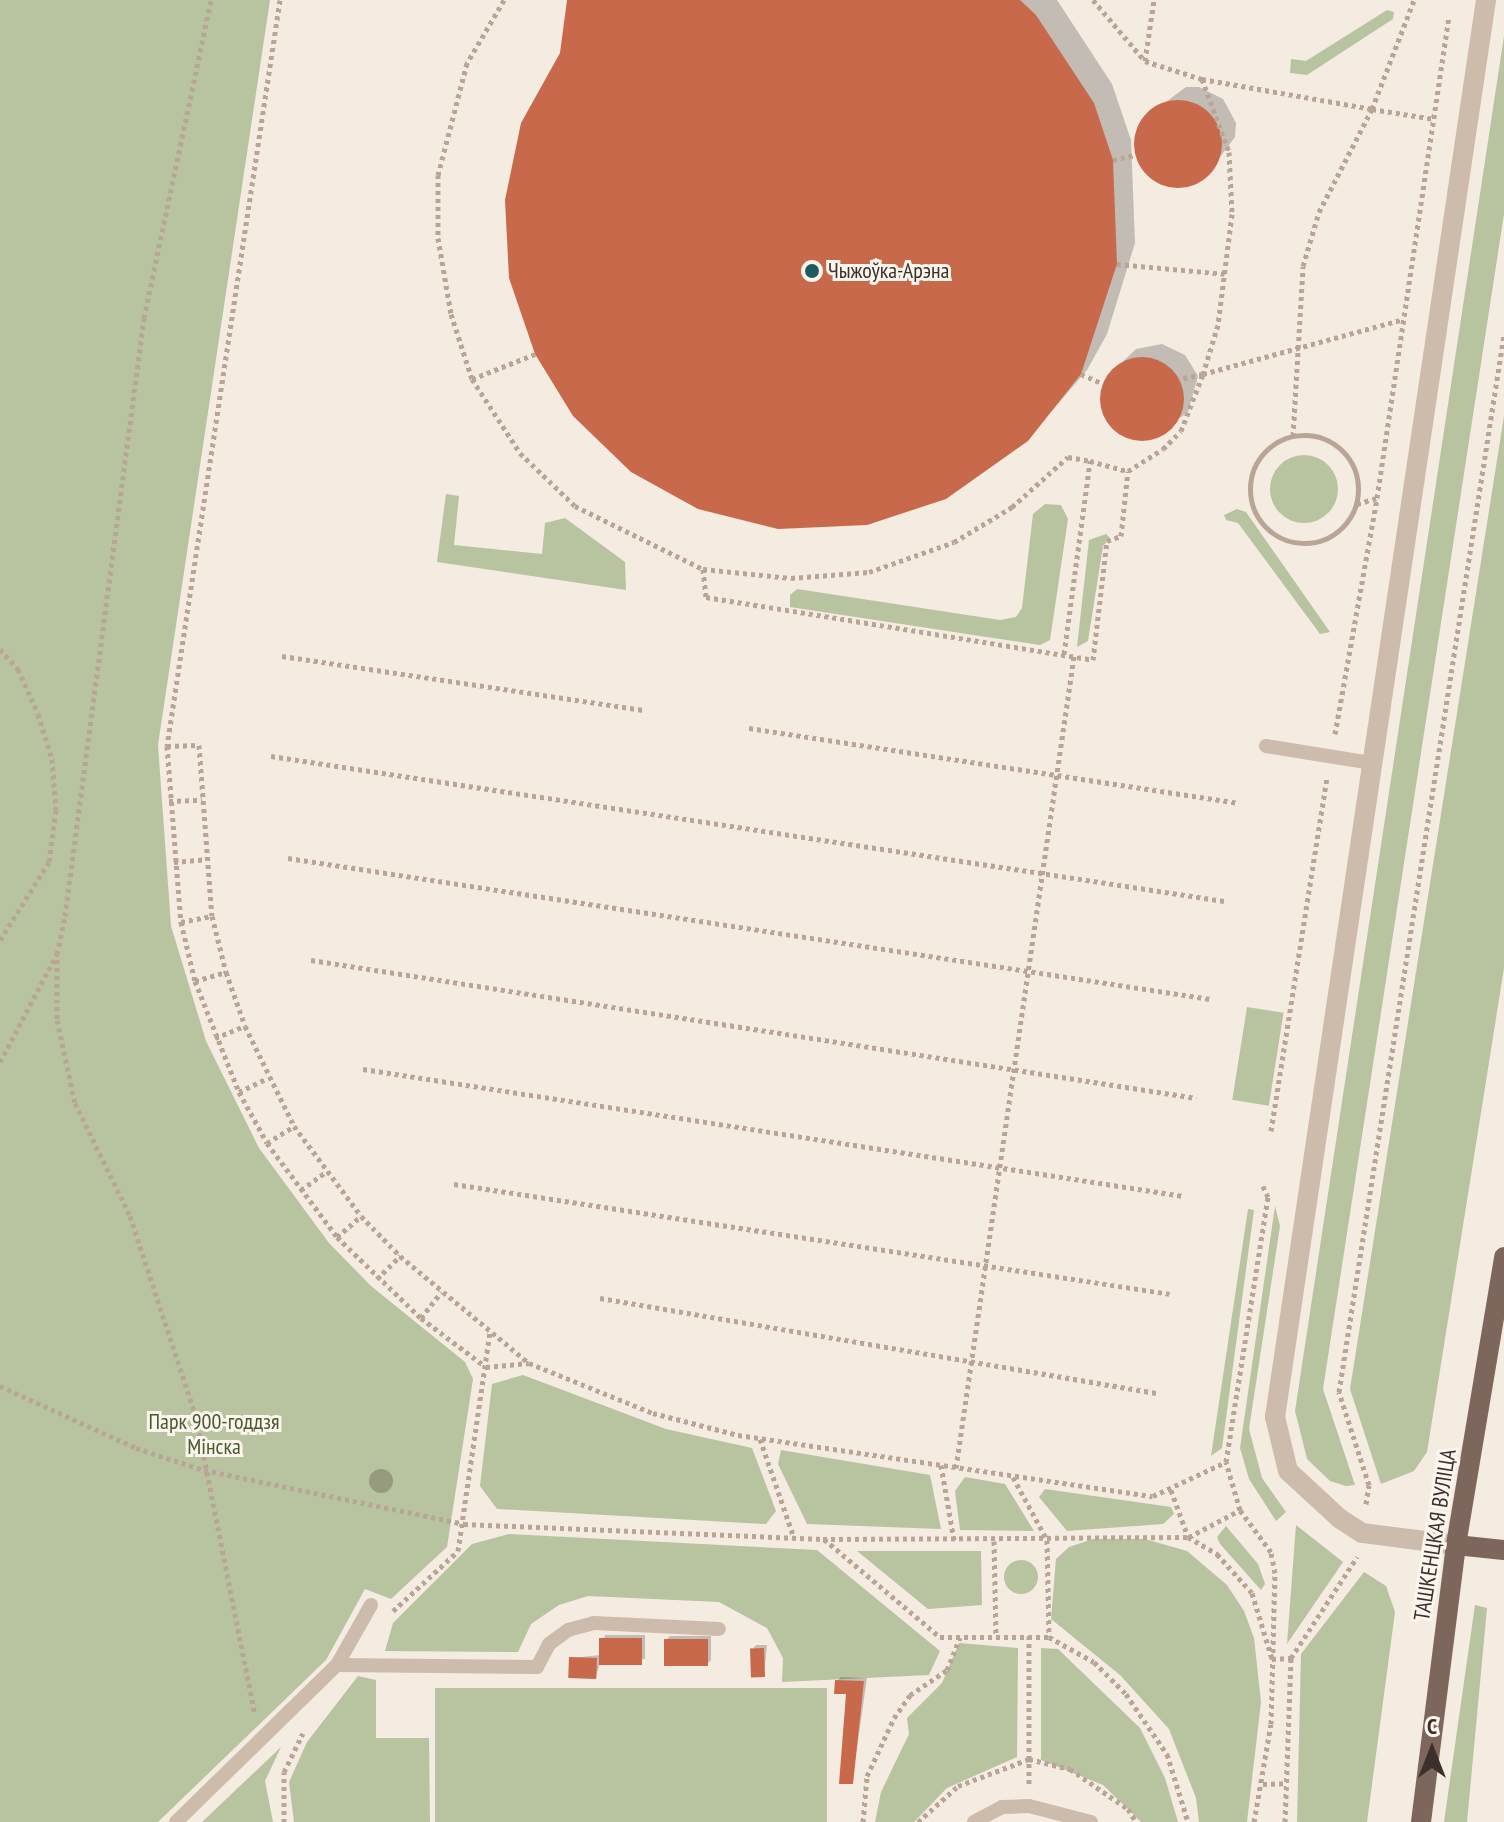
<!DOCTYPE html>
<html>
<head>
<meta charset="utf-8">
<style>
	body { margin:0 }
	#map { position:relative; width:1504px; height:1822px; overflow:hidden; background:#f4ebe1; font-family:"PT Sans Narrow",sans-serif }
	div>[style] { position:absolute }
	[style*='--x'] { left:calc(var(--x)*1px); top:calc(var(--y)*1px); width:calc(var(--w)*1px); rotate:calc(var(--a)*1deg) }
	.green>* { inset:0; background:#b8c4a0; transform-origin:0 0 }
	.round { border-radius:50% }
	.shadow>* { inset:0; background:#0003 }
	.building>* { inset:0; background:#c8694b; transform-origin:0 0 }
	.path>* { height:5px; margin-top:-2.5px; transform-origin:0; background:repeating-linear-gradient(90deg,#b9a596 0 4px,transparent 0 8px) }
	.path>.ring { margin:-2.5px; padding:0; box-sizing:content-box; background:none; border:5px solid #b9a596; border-radius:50% }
	.service>* { height:14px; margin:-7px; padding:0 7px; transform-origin:7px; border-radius:7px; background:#cdbbac }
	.tertiary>* { height:20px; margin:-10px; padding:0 10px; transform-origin:10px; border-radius:10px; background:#cdbbac }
	.primary>* { height:20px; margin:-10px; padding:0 10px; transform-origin:10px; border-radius:10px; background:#7d675c }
	.trees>* { width:24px; height:24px; margin:-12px; border-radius:50%; background:#969b7f }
	.dots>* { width:22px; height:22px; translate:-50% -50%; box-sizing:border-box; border:4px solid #fbf5ee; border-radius:50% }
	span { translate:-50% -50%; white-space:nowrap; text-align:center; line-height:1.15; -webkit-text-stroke:6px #fbf5ee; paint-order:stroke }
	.poi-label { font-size:22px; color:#3b302b }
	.left { translate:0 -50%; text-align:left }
	.park-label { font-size:22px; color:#4a5a2e }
	.street-label { font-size:22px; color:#3b302b }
	.north { position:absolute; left:1392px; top:1710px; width:80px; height:80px; -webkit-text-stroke:6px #fbf5ee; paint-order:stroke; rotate:0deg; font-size:22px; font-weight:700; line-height:32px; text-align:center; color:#3b302b }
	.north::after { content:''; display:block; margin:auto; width:28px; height:36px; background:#3b302b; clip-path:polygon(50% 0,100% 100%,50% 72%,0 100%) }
</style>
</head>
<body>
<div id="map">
	<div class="green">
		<div style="clip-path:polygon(0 0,270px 0,158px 745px,171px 926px,206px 1041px,259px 1148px,329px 1243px,371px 1286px,465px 1362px,473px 1379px,447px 1547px,391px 1599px,365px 1589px,326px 1660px,158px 1822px,0 1822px)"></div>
		<div style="clip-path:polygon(1387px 10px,1394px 12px,1393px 19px,1307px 75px,1290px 73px,1291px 59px,1306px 61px)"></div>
		<div style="clip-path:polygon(1504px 36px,1504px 214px,1323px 1389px,1355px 1485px,1346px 1486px,1330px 1481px,1307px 1459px,1295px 1411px)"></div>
		<div style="clip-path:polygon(1504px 416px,1504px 968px,1427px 1452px,1414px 1471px,1381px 1484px,1350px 1389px)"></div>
		<div class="round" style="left:1270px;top:455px;width:68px;height:68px"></div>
		<div style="clip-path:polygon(446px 494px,459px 496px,454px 545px,542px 554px,545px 523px,565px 518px,625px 562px,626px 590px,437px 562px)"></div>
		<div style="clip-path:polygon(1045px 504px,1061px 505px,1068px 519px,1050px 640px,1040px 645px,790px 607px,790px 595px,797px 589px,1000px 620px,1016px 617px,1022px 608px,1033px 514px)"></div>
		<div style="clip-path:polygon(1237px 509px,1246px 512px,1330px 632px,1320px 634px,1238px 523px,1226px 520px,1224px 515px)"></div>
		<div style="clip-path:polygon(1106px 534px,1110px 538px,1103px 546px,1088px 641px,1077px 647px,1089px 540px)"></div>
		<div style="left:1247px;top:1007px;width:37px;height:94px;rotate:9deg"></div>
		<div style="clip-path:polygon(1275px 1206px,1280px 1226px,1249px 1429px,1262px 1478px,1286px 1512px,1276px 1521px,1249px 1479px,1240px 1448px)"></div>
		<div style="clip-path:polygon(1248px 1209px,1254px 1210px,1222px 1448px,1211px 1456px)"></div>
		<div style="clip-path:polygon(523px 1375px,666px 1429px,752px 1448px,776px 1511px,766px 1524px,497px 1509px,480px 1486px,492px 1384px)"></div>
		<div style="clip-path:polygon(781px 1450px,930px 1475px,941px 1529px,807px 1524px,778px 1464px)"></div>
		<div style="clip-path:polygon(965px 1477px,1005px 1484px,1034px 1531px,960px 1530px,955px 1491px)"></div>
		<div style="clip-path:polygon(1045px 1489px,1171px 1507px,1174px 1514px,1163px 1524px,1067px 1531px,1039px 1497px)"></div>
		<div style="clip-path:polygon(1296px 1525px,1343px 1562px,1287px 1644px)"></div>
		<div style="clip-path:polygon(1226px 1526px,1258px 1564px,1265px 1584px,1261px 1590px,1220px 1544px,1217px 1537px)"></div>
		<div style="clip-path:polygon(509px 1534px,817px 1550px,940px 1651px,929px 1675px,782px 1682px,783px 1658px,767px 1628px,719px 1602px,588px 1596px,559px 1605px,531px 1624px,518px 1652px,385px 1651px,393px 1623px,472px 1544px)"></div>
		<div style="clip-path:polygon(1093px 1539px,1145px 1539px,1187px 1551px,1227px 1585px,1244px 1611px,1254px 1638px,1261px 1702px,1247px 1822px,1199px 1822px,1196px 1798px,1169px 1729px,1120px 1675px,1051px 1619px,1056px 1559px,1069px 1547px)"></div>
		<div style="clip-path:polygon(857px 1551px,981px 1551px,982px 1605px,928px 1609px)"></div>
		<div class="round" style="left:1004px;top:1560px;width:34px;height:34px"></div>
		<div style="clip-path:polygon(1364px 1572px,1386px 1586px,1395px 1612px,1367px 1822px,1297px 1822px,1301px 1654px)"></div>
		<div style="clip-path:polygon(1475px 1605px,1487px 1608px,1467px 1822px,1444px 1822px)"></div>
		<div style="clip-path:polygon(959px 1643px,1018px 1648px,1017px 1757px,947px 1788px,914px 1822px,875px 1822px,881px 1792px,909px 1734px,907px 1718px,942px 1683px)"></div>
		<div style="clip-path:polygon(1041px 1648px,1058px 1649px,1140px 1728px,1165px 1778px,1178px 1822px,1141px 1822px,1103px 1785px,1041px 1760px)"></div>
		<div style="clip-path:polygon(358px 1676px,376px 1680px,376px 1738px,429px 1738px,430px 1822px,294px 1822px,289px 1782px,307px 1742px)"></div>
		<div style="left:435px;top:1688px;width:392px;height:134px"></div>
		<div style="clip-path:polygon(281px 1747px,265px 1781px,273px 1822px,202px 1822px)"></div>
	</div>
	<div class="shadow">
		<div style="clip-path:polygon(570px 0,1057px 0,1112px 84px,1131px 140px,1135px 243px,1107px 334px,1087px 370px,1027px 440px,562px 54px)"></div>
		<div style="clip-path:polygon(1186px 87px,1199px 87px,1223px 99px,1236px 123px,1235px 137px,1206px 176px,1179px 186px,1153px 178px,1137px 154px,1136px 141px,1147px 116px)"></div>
		<div style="clip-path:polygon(1162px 344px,1185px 355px,1198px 376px,1188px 412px,1151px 439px,1116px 430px,1102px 397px,1111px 373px,1136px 349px)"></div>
		<div style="clip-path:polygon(605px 1635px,645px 1635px,645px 1659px,600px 1663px,596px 1676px,571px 1658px,601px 1655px)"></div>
		<div style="clip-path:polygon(670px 1636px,711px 1636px,711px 1660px,707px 1664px,666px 1640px)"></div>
		<div style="clip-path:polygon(756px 1645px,767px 1645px,764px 1675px,752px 1650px)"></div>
		<div style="clip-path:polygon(841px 1677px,867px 1678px,852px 1782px,848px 1693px,837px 1681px)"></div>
	</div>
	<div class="building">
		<div style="clip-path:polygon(567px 0,1020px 0,1036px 15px,1094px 103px,1113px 160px,1117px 264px,1081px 374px,1028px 441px,946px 499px,867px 525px,778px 529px,698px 509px,631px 472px,573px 416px,535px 354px,509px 278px,505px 200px,521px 123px,560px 53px)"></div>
		<div class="round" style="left:1134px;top:100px;width:88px;height:88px"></div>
		<div class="round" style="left:1100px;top:357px;width:84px;height:84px"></div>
		<div style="left:642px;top:1638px;width:27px;height:43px;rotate:90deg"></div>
		<div style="left:708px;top:1639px;width:27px;height:44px;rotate:90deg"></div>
		<div style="left:764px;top:1648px;width:29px;height:14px;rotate:88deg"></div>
		<div style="left:569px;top:1657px;width:28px;height:21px;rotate:2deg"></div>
		<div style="clip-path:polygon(835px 1680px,864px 1681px,853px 1784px,839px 1784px,846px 1694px,834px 1694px)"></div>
	</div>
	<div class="path">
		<div style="--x:280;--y:0;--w:755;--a:98.61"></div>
		<div style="--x:167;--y:746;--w:177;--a:85.5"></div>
		<div style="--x:181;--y:922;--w:61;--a:76.7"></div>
		<div style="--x:195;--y:981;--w:119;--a:68.4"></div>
		<div style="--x:239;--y:1092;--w:58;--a:61.2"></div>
		<div style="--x:267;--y:1143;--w:117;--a:53.3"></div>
		<div style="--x:337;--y:1237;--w:117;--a:44"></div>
		<div style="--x:421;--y:1318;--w:81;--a:37"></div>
		<div style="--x:486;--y:1367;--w:43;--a:-5.3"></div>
		<div style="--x:504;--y:0;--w:73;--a:120.4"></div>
		<div style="--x:467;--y:63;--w:116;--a:104.5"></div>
		<div style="--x:438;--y:175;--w:63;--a:90"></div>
		<div style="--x:438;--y:238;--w:77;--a:80.3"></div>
		<div style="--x:451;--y:314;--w:68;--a:72.1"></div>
		<div style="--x:472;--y:379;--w:88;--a:57"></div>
		<div style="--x:520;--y:453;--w:76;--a:43.9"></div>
		<div style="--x:575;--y:506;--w:143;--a:26.2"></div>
		<div style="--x:703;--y:569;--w:88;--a:5.8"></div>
		<div style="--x:791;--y:578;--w:78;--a:-4.4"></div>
		<div style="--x:869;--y:572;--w:90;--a:-19.4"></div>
		<div style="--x:954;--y:542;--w:68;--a:-31.1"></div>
		<div style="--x:1012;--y:507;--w:75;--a:-41.8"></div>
		<div style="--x:1068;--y:457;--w:22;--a:10"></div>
		<div style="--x:1093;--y:0;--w:80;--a:49.6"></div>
		<div style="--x:1145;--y:61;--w:60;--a:17.5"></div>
		<div style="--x:1202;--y:79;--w:78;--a:69.7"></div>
		<div style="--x:1229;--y:152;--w:62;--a:87.2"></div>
		<div style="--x:1232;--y:214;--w:112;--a:97.2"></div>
		<div style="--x:1218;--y:325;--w:51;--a:107"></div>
		<div style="--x:1203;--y:374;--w:24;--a:168"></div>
		<div style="--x:1145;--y:61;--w:62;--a:-81.6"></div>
		<div style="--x:1202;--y:79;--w:173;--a:10"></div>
		<div style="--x:1372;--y:109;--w:117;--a:-68.9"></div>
		<div style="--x:1113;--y:160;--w:23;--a:-13"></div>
		<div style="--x:1117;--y:264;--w:109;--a:5.2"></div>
		<div style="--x:1081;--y:374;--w:24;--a:24"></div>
		<div style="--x:472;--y:379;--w:68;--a:-21.6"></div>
		<div class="ring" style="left:1250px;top:435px;width:103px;height:103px"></div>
		<div style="--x:1293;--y:436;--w:170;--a:-86.6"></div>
		<div style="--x:1303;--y:266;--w:56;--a:-73.5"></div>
		<div style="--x:1319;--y:212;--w:116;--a:-62.8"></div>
		<div style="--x:1372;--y:109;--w:63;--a:9.2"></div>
		<div style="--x:1357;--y:504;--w:21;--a:-17"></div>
		<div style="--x:703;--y:569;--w:28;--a:84"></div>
		<div style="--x:706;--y:597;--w:392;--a:9.2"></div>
		<div style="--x:1093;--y:660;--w:120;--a:-83.3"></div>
		<div style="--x:1107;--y:541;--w:15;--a:-20"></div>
		<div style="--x:1121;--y:536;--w:65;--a:-83.9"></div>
		<div style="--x:0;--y:649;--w:27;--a:48"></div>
		<div style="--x:18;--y:669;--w:49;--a:66"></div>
		<div style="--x:38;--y:714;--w:47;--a:72.7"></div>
		<div style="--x:52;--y:759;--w:51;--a:85.5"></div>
		<div style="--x:56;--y:810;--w:52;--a:97.7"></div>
		<div style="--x:49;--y:862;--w:92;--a:122.1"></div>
		<div style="--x:1064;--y:654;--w:195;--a:-82.3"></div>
		<div style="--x:1090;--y:461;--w:39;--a:15"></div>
		<div style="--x:1128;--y:471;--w:41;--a:-32.2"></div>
		<div style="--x:1163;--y:449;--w:25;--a:-45"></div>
		<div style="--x:1181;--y:431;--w:61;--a:-68.9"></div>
		<div style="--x:1203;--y:374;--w:208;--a:-15.3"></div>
		<div style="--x:282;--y:656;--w:365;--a:8.5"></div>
		<div style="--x:749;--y:728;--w:494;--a:8.7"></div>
		<div style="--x:1335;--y:734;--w:240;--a:-79.9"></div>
		<div style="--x:1377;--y:498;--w:487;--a:-81.5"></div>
		<div style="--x:167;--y:746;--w:32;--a:-2"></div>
		<div style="--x:199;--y:745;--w:171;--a:85.7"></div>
		<div style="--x:212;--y:916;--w:58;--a:76"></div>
		<div style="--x:226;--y:972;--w:57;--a:70.6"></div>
		<div style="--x:245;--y:1026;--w:111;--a:63.9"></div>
		<div style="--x:294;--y:1126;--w:112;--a:53.3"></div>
		<div style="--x:361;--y:1216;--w:56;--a:45.7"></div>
		<div style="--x:400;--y:1256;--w:168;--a:39.7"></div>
		<div style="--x:529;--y:1363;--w:134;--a:22"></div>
		<div style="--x:653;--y:1413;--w:88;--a:14.5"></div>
		<div style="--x:738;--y:1435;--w:419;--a:8.4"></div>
		<div style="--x:1153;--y:1496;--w:81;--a:-25"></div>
		<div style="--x:271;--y:756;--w:964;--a:8.65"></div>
		<div style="--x:169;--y:801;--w:33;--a:-2"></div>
		<div style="--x:288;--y:858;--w:933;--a:8.69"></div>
		<div style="--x:174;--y:862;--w:32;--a:-5"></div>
		<div style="--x:181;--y:922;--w:32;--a:-11"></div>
		<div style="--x:57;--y:959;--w:61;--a:90"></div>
		<div style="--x:57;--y:1020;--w:85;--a:77.8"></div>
		<div style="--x:75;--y:1103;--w:126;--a:64"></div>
		<div style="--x:130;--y:1216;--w:212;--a:71.8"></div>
		<div style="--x:196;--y:1417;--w:303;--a:78.8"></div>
		<div style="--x:311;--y:960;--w:896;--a:8.86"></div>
		<div style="--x:195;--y:981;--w:32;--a:-16"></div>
		<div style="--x:215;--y:1038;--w:32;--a:-22"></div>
		<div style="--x:0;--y:1062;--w:122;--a:-62.2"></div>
		<div style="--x:57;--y:954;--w:39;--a:-78"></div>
		<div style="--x:65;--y:916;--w:603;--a:-82.47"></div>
		<div style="--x:144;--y:318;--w:325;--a:-78.1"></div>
		<div style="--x:363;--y:1069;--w:830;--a:8.8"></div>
		<div style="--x:239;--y:1092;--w:32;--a:-26"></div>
		<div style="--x:1271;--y:1131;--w:356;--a:-81"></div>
		<div style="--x:267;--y:1143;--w:32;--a:-32"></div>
		<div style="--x:454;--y:1184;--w:724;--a:8.73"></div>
		<div style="--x:301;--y:1190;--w:32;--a:-36"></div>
		<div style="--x:337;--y:1237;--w:32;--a:-41"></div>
		<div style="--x:377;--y:1279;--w:33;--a:-45"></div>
		<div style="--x:600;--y:1298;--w:564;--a:9.7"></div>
		<div style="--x:421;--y:1318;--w:33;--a:-52"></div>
		<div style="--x:0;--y:1386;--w:149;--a:24.5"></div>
		<div style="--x:136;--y:1448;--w:71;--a:17.9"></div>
		<div style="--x:204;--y:1470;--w:266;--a:11.7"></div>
		<div style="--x:464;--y:1524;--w:359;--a:2.4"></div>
		<div style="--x:823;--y:1539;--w:365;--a:-0.3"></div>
		<div style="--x:1188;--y:1537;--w:34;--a:30"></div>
		<div style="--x:1217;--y:1554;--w:52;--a:48.1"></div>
		<div style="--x:1252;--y:1593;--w:69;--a:73.1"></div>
		<div style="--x:760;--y:1439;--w:105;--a:71"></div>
		<div style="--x:941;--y:1465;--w:76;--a:80.2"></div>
		<div style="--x:956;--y:1468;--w:821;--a:-81.73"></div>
		<div style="--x:1013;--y:1477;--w:72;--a:61.6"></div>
		<div style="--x:1047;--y:1540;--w:97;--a:88.8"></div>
		<div style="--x:1171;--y:1490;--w:50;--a:70.1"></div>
		<div style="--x:1366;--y:1504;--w:19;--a:-81"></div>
		<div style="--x:1369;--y:1485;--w:98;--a:-107.9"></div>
		<div style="--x:1339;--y:1392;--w:1070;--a:-81.13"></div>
		<div style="--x:1189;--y:1537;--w:58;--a:-27.9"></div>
		<div style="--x:824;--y:1539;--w:152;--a:40.2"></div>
		<div style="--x:940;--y:1637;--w:109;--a:0"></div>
		<div style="--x:1049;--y:1637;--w:51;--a:29.1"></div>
		<div style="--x:1094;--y:1662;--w:45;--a:45"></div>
		<div style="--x:1126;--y:1694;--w:73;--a:55.7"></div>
		<div style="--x:1167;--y:1754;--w:71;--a:72.8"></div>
		<div style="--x:994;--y:1541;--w:95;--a:88.8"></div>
		<div style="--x:393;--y:1611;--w:88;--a:-42.7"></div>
		<div style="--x:458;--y:1551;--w:222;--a:-81.7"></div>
		<div style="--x:1029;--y:1636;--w:149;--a:90"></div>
		<div style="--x:1272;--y:1659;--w:19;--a:-3"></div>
		<div style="--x:1263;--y:1784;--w:23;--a:-2"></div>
		<div style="--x:284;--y:1822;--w:50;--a:-90"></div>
		<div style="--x:284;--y:1772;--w:43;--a:-64"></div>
		<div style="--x:863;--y:1822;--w:46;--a:-85"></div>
		<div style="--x:867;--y:1776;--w:64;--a:-65"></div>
		<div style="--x:894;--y:1718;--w:28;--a:-55"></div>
		<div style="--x:910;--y:1695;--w:45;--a:-34"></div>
		<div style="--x:947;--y:1670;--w:35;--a:-68"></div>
		<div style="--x:918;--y:1822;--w:54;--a:-42"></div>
		<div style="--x:958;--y:1786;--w:76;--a:-20.8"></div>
		<div style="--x:1029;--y:1759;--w:42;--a:13.7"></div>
		<div style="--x:1070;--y:1769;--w:70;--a:34.6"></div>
		<div style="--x:1128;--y:1809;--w:15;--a:58"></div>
		<div style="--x:1254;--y:1822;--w:99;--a:-80.2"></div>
		<div style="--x:1271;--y:1724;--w:151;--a:-88.5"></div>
		<div style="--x:1275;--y:1573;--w:21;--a:-101"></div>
		<div style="--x:1271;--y:1552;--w:52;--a:-126.4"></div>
		<div style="--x:1240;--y:1510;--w:50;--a:-106.3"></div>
		<div style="--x:1226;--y:1462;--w:268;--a:-81"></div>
		<div style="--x:1268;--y:1197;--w:14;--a:-115"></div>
		<div style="--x:1285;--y:1822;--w:164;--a:-87.9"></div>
		<div style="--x:1291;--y:1658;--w:121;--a:-56.8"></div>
	</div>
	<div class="service">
		<div style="--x:1266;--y:746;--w:106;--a:9.2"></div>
		<div style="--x:337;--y:1665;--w:200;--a:0.6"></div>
		<div style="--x:537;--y:1667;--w:26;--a:-62"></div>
		<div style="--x:549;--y:1644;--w:24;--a:-36"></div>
		<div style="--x:568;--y:1630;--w:27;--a:-15"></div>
		<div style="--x:594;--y:1623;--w:125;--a:2.7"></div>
		<div style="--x:176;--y:1822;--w:225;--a:-44.3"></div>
		<div style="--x:337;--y:1665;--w:69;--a:-60.5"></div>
		<div style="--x:974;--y:1822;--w:32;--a:-28"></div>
		<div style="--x:1002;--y:1807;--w:27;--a:-2"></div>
		<div style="--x:1029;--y:1806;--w:64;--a:14.5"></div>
	</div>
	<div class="tertiary">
		<div style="--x:1456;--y:1545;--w:95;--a:-172.7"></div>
		<div style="--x:1362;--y:1533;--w:27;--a:-147"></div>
		<div style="--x:1339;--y:1518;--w:69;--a:-137.3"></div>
		<div style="--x:1288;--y:1471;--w:56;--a:-103.5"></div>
		<div style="--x:1275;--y:1417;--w:1433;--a:-81.53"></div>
	</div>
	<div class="primary">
		<div style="--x:1456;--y:1545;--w:48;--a:5.9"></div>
		<div style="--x:1421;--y:1822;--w:279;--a:-82.8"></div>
		<div style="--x:1456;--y:1545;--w:292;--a:-80.5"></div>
	</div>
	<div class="trees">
		<div style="left:381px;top:1481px"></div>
	</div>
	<div class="dots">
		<div style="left:812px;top:271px;background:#1f5a5e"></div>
	</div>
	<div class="poi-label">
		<span class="left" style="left:828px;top:271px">Чыжоўка-Арэна</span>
	</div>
	<div class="park-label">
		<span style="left:214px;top:1434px">Парк 900-годдзя<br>Мінска</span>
	</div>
	<div class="street-label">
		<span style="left:1435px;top:1535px;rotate:-81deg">ТАШКЕНЦКАЯ ВУЛІЦА</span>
	</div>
	<div class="north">С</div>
</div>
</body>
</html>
